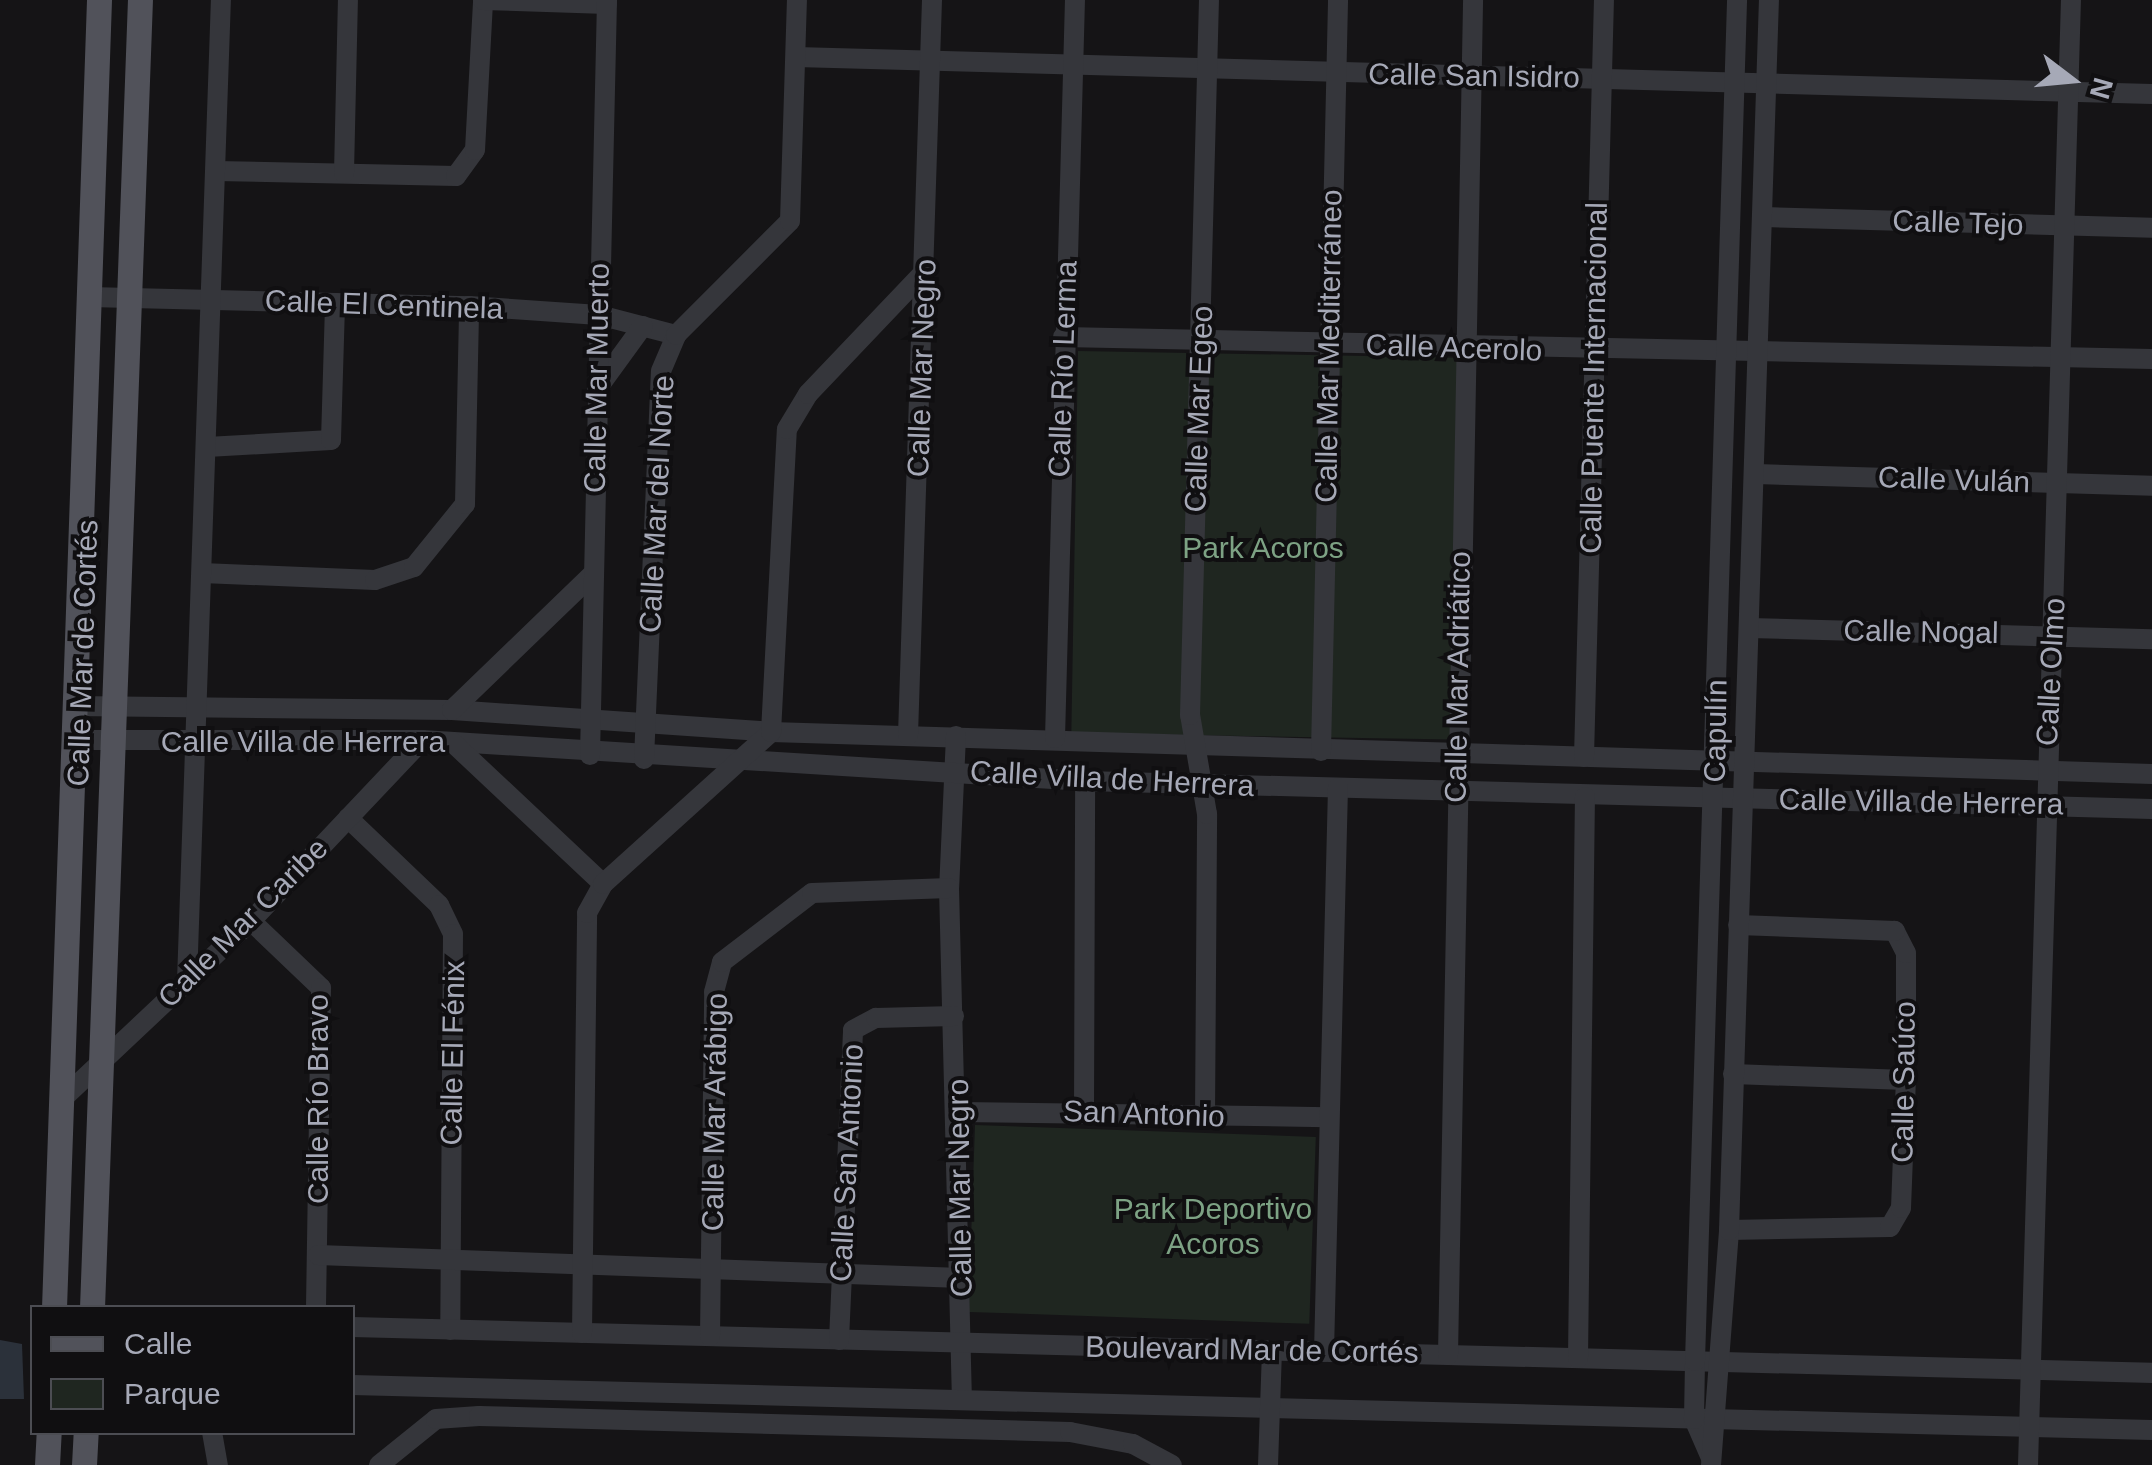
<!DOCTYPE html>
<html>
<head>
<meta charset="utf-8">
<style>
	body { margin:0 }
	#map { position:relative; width:2152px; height:1465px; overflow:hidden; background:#151416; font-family:Helvetica,sans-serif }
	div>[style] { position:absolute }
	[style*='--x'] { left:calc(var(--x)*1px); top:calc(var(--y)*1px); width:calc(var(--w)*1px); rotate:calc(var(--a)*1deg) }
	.green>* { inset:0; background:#1f2620; transform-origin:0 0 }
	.water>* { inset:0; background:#2b313a }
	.minor>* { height:20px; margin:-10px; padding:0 10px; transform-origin:10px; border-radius:10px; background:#35363b }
	.major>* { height:25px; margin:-12.5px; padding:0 12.5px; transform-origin:12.5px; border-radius:12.5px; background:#51525a }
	span { translate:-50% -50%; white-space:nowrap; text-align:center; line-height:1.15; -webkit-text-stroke:8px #100f11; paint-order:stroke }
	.street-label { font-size:30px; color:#a6a9b7 }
	.park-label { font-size:30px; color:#7da284 }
	.legend { position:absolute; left:30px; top:1305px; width:325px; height:130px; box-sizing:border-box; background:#100f11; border:2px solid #4c4d53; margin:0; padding:12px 18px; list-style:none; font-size:30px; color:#a6a9b7 }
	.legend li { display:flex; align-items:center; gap:20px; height:50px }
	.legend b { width:50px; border:2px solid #4c4d53 }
	.north { position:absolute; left:2022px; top:30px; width:100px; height:100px; -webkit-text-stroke:8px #100f11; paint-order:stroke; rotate:106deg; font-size:28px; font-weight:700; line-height:40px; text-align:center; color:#a6a9b7 }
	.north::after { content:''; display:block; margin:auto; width:35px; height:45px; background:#a6a9b7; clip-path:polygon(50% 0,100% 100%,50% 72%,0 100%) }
</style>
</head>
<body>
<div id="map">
	<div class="green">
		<div style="left:1078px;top:351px;width:382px;height:382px;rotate:1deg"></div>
		<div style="left:975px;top:1125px;width:341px;height:187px;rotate:2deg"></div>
	</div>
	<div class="water">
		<div style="clip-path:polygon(0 1340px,22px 1344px,24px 1399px,0 1399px)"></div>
	</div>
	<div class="minor">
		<div style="--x:796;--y:57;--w:1357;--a:1.56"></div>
		<div style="--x:216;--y:171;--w:240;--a:1.2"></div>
		<div style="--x:456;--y:176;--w:32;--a:-54"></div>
		<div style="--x:475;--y:150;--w:150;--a:-86.9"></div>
		<div style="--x:483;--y:0;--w:124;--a:1.8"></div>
		<div style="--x:344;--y:173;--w:173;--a:-88.7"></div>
		<div style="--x:1764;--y:217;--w:388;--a:1.6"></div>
		<div style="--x:89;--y:297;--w:380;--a:1.4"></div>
		<div style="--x:469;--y:306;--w:130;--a:4"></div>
		<div style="--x:599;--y:315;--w:80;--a:14.6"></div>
		<div style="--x:1063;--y:337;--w:1089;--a:1.16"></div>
		<div style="--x:597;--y:389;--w:78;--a:-53.9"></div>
		<div style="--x:207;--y:447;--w:124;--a:-3.2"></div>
		<div style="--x:331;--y:440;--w:137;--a:-88.3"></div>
		<div style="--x:1756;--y:474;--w:396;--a:1.7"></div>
		<div style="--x:202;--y:573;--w:173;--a:2.3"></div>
		<div style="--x:375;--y:580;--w:41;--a:-18.4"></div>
		<div style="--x:414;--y:567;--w:81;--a:-51"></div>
		<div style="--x:465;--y:504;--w:198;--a:-88.8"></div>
		<div style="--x:1749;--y:628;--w:403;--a:1.6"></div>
		<div style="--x:73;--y:706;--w:379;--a:0.6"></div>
		<div style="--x:452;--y:710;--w:320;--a:3.9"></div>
		<div style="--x:771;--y:732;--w:1382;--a:1.74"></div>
		<div style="--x:452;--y:710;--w:194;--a:-44"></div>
		<div style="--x:908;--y:735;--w:735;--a:-88.13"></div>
		<div style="--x:956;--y:736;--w:152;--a:92.6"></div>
		<div style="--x:949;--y:888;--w:512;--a:88.55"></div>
		<div style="--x:1055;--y:738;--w:738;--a:-88.45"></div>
		<div style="--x:73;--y:740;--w:349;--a:0"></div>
		<div style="--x:422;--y:740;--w:664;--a:3.54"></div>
		<div style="--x:1085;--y:781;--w:1067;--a:1.5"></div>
		<div style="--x:452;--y:742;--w:207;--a:43.2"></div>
		<div style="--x:1321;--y:751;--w:751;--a:-88.7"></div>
		<div style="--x:590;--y:755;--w:755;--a:-88.71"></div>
		<div style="--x:1584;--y:757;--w:757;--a:-88.49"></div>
		<div style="--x:644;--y:759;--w:388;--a:-87.5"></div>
		<div style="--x:661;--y:371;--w:39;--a:-67"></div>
		<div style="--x:676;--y:335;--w:161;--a:-45"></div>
		<div style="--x:790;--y:221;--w:221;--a:-88.2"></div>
		<div style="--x:348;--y:818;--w:126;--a:43.7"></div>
		<div style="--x:439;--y:905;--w:32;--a:64"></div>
		<div style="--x:453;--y:934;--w:396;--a:90.4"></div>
		<div style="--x:251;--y:921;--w:97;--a:43.7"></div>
		<div style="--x:321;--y:988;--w:320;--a:90.9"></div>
		<div style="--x:187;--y:981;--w:982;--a:-88.02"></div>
		<div style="--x:1733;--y:1074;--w:173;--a:2"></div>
		<div style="--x:60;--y:1101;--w:262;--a:-43.3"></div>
		<div style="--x:251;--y:921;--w:249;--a:-46.6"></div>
		<div style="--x:1084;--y:1111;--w:330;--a:-89.8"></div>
		<div style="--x:960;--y:1112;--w:368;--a:0.8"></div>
		<div style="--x:1205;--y:1116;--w:302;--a:-89.6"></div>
		<div style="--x:1207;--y:814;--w:100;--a:-99.7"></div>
		<div style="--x:1190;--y:715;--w:715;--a:-88.48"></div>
		<div style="--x:1729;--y:1230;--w:161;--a:-1.1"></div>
		<div style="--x:1890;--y:1227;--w:22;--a:-60"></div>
		<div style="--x:1901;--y:1208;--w:128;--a:-87.8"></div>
		<div style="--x:1906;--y:1080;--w:127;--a:-90"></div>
		<div style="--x:1906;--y:953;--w:25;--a:-117"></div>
		<div style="--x:1895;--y:931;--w:157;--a:-177.8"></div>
		<div style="--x:318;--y:1255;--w:644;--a:2.05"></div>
		<div style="--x:352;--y:1327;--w:1801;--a:1.46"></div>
		<div style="--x:582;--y:1333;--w:420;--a:-89.3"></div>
		<div style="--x:587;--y:913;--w:33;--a:-61"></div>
		<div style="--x:603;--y:884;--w:227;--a:-42.1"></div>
		<div style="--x:771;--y:732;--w:303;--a:-87"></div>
		<div style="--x:787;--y:429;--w:41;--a:-59"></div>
		<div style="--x:808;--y:394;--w:171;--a:-46.4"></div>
		<div style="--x:710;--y:1336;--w:344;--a:-89.3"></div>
		<div style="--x:714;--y:992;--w:31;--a:-75"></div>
		<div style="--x:722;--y:962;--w:113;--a:-37.5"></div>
		<div style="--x:812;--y:893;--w:137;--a:-2.1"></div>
		<div style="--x:839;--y:1340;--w:310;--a:-87.4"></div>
		<div style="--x:853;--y:1030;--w:26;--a:-28"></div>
		<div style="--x:876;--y:1018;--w:78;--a:-1.5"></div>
		<div style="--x:1324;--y:1352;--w:564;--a:-88.58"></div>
		<div style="--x:1448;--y:1355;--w:1355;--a:-88.94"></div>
		<div style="--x:1578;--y:1358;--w:561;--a:-89.29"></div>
		<div style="--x:352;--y:1385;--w:1801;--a:1.43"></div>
		<div style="--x:212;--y:1432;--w:34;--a:80"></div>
		<div style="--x:1711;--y:1458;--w:43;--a:-113.6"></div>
		<div style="--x:1694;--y:1419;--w:58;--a:-89"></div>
		<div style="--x:1695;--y:1361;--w:1362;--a:-88.23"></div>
		<div style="--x:379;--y:1465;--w:73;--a:-38.9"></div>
		<div style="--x:436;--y:1419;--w:43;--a:-4"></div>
		<div style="--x:479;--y:1416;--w:591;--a:1.55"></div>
		<div style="--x:1070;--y:1432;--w:64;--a:10.8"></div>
		<div style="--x:1133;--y:1444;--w:44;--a:28.3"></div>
		<div style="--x:1268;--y:1465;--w:115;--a:-88"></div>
		<div style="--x:1711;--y:1465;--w:236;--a:-85.6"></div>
		<div style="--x:1729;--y:1230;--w:1231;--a:-88.14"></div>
		<div style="--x:2028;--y:1465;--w:1466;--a:-88.32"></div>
	</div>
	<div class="major">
		<div style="--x:54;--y:1308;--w:1309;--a:-88.03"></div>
		<div style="--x:92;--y:1308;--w:1309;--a:-87.9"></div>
		<div style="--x:47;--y:1465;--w:33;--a:-87"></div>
		<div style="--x:84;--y:1465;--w:33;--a:-87"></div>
	</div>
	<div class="street-label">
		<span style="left:1474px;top:76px;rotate:1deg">Calle San Isidro</span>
		<span style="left:1958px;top:223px;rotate:2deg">Calle Tejo</span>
		<span style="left:384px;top:305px;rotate:2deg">Calle El Centinela</span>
		<span style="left:1329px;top:346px;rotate:-89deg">Calle Mar Mediterráneo</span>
		<span style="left:1454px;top:348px;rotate:2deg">Calle Acerolo</span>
		<span style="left:922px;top:368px;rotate:-88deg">Calle Mar Negro</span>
		<span style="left:1063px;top:369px;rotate:-88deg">Calle Río Lerma</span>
		<span style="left:597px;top:378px;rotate:-89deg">Calle Mar Muerto</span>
		<span style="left:1594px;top:378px;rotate:-89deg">Calle Puente Internacional</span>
		<span style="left:1199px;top:409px;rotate:-88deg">Calle Mar Egeo</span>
		<span style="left:1954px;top:480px;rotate:2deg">Calle Vulán</span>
		<span style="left:657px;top:504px;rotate:-87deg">Calle Mar del Norte</span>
		<span style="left:1921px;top:632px;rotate:1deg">Calle Nogal</span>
		<span style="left:83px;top:653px;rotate:-88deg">Calle Mar de Cortés</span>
		<span style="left:2051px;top:672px;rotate:-87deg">Calle Olmo</span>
		<span style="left:1458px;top:677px;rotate:-89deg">Calle Mar Adriático</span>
		<span style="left:1716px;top:731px;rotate:-89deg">Capulín</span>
		<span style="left:303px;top:742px">Calle Villa de Herrera</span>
		<span style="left:1112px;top:779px;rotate:3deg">Calle Villa de Herrera</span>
		<span style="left:1921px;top:802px;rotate:1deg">Calle Villa de Herrera</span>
		<span style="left:243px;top:923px;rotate:-45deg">Calle Mar Caribe</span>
		<span style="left:453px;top:1053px;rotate:-89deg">Calle El Fénix</span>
		<span style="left:1904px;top:1082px;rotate:-89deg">Calle Saúco</span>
		<span style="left:318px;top:1099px;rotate:-90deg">Calle Río Bravo</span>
		<span style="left:715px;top:1112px;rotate:-89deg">Calle Mar Arábigo</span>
		<span style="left:1144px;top:1114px;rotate:2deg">San Antonio</span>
		<span style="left:847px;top:1163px;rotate:-87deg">Calle San Antonio</span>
		<span style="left:960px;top:1188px;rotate:-91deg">Calle Mar Negro</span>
		<span style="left:1252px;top:1350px;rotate:1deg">Boulevard Mar de Cortés</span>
	</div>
	<div class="park-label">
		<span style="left:1263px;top:548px">Park Acoros</span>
		<span style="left:1213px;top:1226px">Park Deportivo<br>Acoros</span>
	</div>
	<ul class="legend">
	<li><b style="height:12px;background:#51525a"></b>Calle</li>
	<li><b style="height:28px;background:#1f2620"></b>Parque</li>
	</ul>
	<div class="north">N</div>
</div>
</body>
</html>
